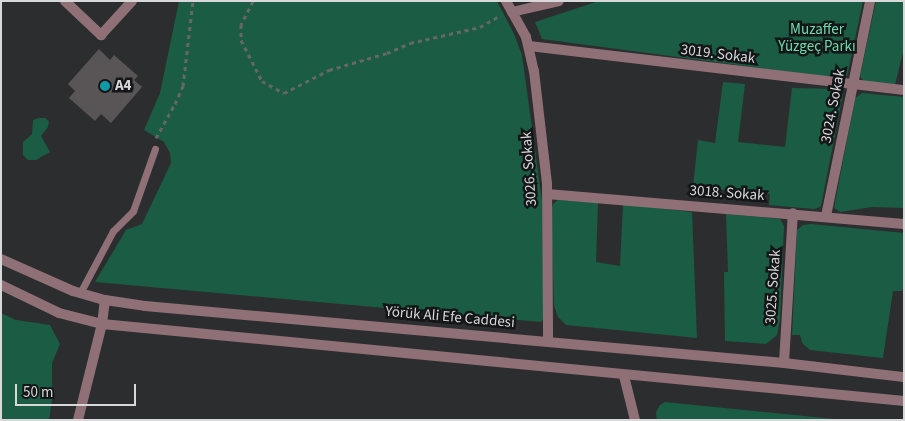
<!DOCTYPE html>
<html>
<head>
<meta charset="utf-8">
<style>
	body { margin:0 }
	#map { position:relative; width:905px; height:421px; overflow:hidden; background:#2c2d2f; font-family:"Source Sans 3",sans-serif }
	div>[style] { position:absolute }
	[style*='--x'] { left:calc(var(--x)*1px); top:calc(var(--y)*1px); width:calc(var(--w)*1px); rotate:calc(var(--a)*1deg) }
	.green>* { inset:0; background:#1a5d44 }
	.building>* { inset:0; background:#595557 }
	.path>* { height:3px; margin-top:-1.5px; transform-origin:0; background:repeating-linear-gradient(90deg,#666668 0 4px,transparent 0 8px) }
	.service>* { height:7px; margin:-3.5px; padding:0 3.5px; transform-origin:3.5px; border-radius:3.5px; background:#907077 }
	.minor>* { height:10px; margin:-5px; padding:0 5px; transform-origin:5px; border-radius:5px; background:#907077 }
	.tertiary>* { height:10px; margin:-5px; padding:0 5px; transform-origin:5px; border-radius:5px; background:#907077 }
	.dots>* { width:14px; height:14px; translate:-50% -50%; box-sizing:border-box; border:2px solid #141516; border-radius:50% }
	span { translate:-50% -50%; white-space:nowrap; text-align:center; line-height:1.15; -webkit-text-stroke:5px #141516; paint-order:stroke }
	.park-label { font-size:15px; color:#6bdcad }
	.street-label { font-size:15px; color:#d8d8da }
	.poi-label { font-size:15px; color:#d8d8da; font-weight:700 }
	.left { translate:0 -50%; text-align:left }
	.frame { position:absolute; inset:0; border:2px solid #d8d8da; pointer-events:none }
	.scale { position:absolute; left:15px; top:384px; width:121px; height:22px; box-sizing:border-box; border:2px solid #d8d8da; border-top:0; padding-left:6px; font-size:15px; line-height:18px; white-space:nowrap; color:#d8d8da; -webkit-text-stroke:4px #141516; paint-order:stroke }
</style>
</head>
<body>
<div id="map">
	<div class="green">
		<div style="clip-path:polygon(179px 1px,497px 1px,514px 34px,522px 55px,542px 201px,544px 318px,541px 322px,95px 282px,126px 230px,142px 224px,171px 163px,170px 153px,164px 142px,144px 130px,160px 93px)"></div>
		<div style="clip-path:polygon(599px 1px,863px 1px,847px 76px,842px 79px,542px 39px,535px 22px)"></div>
		<div style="clip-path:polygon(876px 1px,904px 1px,904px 48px,895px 85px,863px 81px,860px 76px)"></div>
		<div style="clip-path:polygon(723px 82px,745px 84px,738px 142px,785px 147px,792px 88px,836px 89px,843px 94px,821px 206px,818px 208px,814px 209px,769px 205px,770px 194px,693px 187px,698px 140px,715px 143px)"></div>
		<div style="clip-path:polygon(862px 93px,904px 97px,904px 208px,872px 207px,840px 212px,834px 208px,855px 98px)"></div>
		<div style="clip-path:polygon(39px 118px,45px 118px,49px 121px,48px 127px,41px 136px,50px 152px,36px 160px,28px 160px,23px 155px,23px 142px,32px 134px,33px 120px)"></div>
		<div style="clip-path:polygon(558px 200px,598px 203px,596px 262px,620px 266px,623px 204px,692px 212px,697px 338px,566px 325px,558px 317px,554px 306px,551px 212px,553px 204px)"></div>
		<div style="clip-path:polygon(726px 214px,780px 219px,784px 226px,780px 320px,777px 335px,766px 344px,725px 341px,724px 272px,728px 272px)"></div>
		<div style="clip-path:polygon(811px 224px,904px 233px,904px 286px,902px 291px,893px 291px,883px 358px,810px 350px,802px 343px,800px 335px,792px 335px,797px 230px,803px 225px)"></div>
		<div style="clip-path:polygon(1px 313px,16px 320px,50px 325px,60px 344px,52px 363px,52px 400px,49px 420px,1px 420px)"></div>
		<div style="clip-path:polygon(665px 402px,845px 420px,657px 420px,656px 412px,660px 405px)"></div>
	</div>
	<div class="building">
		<div style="clip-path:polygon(99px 49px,110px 60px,114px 55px,138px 76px,134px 80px,142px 87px,111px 123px,101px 114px,95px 121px,69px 98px,75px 91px,68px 84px)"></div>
	</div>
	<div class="path">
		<div style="--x:253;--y:1;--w:27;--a:117"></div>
		<div style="--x:241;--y:25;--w:15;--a:90"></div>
		<div style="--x:241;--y:40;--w:46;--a:62.9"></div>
		<div style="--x:262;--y:81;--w:25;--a:29"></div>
		<div style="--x:284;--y:93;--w:51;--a:-27.1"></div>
		<div style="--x:329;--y:70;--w:60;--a:-16.3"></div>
		<div style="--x:387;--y:53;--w:25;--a:-23"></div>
		<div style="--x:410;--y:43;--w:72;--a:-12.9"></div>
		<div style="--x:480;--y:27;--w:24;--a:-30"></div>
		<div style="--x:156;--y:138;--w:39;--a:-61"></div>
		<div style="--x:175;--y:104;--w:20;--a:-66"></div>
		<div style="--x:183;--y:86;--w:86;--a:-83.3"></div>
	</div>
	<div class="service">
		<div style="--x:80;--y:293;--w:70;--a:-62"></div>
		<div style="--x:113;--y:231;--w:28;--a:-45"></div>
		<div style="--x:133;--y:211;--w:66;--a:-70.5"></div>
	</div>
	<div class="minor">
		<div style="--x:65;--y:1;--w:50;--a:43.4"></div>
		<div style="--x:101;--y:35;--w:46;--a:-47.6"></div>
		<div style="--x:506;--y:1;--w:41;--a:60.9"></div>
		<div style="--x:526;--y:37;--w:35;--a:77"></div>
		<div style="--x:534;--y:71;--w:114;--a:83.4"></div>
		<div style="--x:547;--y:184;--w:157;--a:89.6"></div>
		<div style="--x:512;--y:12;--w:48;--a:-13.2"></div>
		<div style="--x:529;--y:46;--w:378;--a:6.7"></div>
		<div style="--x:547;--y:194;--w:358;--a:4.8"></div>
		<div style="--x:826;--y:216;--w:219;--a:-78.4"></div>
		<div style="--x:784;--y:363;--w:150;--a:-86.6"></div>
		<div style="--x:624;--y:376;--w:45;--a:76"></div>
		<div style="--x:78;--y:420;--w:99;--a:-76"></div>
	</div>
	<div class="tertiary">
		<div style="--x:1;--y:259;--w:79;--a:24"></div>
		<div style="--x:73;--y:291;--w:33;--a:16"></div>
		<div style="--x:105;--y:300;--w:40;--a:8.5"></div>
		<div style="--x:145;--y:306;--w:642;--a:5.1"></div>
		<div style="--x:784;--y:363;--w:121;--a:6.7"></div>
		<div style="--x:1;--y:285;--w:64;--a:25.8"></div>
		<div style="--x:59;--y:313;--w:44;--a:14.3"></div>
		<div style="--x:102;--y:324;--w:806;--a:5.48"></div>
		<div style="--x:102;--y:324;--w:24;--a:-83"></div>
	</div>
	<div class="dots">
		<div style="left:105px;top:86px;background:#0f9aa8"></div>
	</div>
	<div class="park-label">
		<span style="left:817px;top:38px">Muzaffer<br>Yüzgeç Parkı</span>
	</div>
	<div class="street-label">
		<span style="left:718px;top:54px;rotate:7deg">3019. Sokak</span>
		<span style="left:833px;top:106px;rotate:-79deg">3024. Sokak</span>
		<span style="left:529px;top:169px;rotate:-94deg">3026. Sokak</span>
		<span style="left:727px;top:193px;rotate:4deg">3018. Sokak</span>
		<span style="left:773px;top:287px;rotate:-86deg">3025. Sokak</span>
		<span style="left:450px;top:317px;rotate:5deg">Yörük Ali Efe Caddesi</span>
	</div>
	<div class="poi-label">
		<span class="left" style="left:115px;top:86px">A4</span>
	</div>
	<div class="frame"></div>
	<div class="scale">50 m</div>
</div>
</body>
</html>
